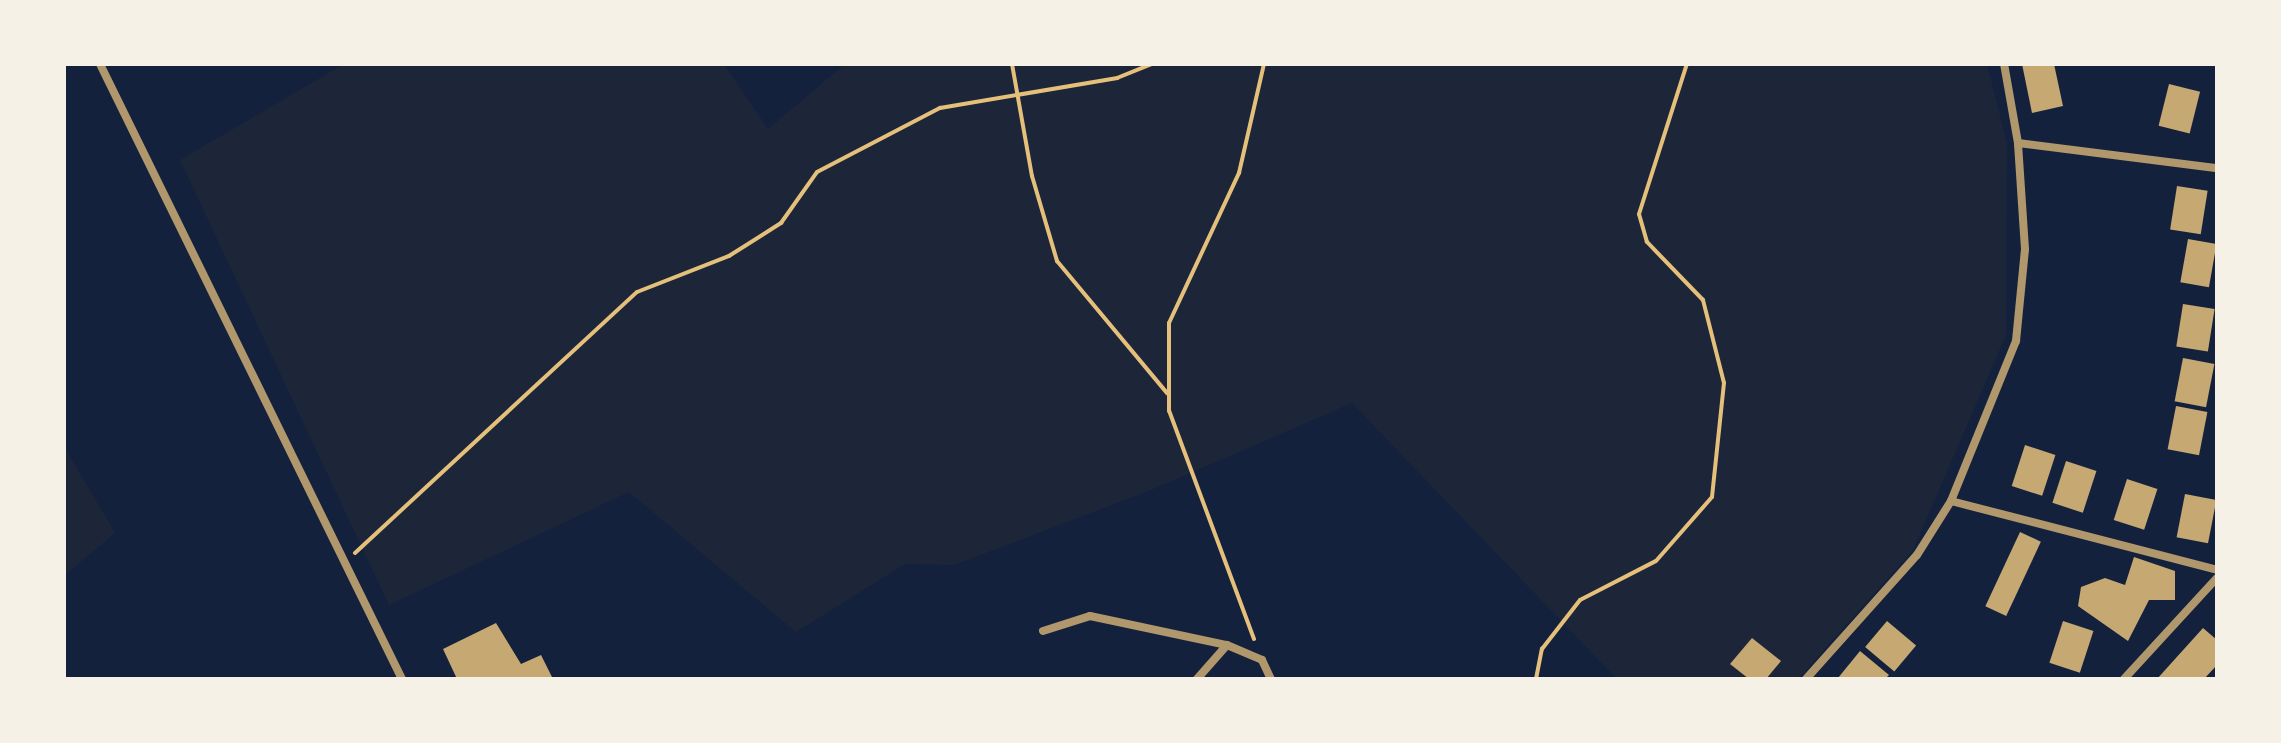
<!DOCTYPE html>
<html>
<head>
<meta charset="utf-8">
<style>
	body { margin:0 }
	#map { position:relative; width:2281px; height:743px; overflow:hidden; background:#14213d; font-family:"Alegreya Sans",sans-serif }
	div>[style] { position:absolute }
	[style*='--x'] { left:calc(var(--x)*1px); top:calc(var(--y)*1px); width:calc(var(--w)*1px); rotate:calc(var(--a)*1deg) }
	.green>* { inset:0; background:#1d2539 }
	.building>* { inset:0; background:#c6a872; transform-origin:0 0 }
	.path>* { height:4px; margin:-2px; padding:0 2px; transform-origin:2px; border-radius:2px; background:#e5c07b }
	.minor>* { height:8px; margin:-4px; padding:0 4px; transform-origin:4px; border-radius:4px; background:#b1986c }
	span { translate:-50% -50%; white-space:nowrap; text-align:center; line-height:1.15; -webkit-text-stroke:6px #f6f1e7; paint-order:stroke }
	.frame { position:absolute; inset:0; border:66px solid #f6f1e7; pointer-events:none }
</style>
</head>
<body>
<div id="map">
	<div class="green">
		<div style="clip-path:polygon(344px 64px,724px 64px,768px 129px,845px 64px,1987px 64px,2007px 144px,2006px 335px,1913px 550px,1798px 679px,1617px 679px,1352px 403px,1151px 490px,954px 565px,905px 564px,796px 632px,629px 492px,389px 605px,180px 160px)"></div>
		<div style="clip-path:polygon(64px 446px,115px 533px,64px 576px)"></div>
	</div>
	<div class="building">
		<div style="clip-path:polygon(2022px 64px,2054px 64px,2063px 106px,2032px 113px)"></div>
		<div style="left:2169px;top:84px;width:32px;height:43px;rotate:14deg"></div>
		<div style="left:2177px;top:186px;width:31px;height:44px;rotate:9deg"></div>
		<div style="left:2188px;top:239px;width:29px;height:44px;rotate:10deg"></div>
		<div style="left:2183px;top:304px;width:32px;height:43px;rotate:9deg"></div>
		<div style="left:2183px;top:358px;width:32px;height:44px;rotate:11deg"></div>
		<div style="left:2176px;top:406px;width:32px;height:44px;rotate:11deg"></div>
		<div style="left:2025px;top:445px;width:32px;height:43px;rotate:18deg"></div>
		<div style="left:2066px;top:461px;width:32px;height:44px;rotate:18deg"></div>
		<div style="left:2127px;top:479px;width:32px;height:43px;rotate:18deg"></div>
		<div style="left:2185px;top:494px;width:32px;height:44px;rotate:11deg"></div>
		<div style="left:2020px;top:532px;width:23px;height:82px;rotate:25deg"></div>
		<div style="clip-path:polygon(2134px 557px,2175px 571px,2175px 600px,2149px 600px,2128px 641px,2078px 606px,2081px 587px,2105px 578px,2125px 585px)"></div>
		<div style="left:1887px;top:621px;width:38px;height:34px;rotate:40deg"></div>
		<div style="left:2063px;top:621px;width:32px;height:44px;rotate:18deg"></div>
		<div style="clip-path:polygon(496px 623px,521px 664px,541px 655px,553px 679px,457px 679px,443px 649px)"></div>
		<div style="clip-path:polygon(2203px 628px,2217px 640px,2217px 665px,2204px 679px,2157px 679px)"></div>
		<div style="clip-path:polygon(1752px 638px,1781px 661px,1766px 679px,1749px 679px,1730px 664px)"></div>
		<div style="clip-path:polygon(1860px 651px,1889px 675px,1885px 679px,1838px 678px)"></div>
	</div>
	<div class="path">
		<div style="--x:1012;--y:64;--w:114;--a:79.9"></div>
		<div style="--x:1032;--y:176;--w:89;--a:73.6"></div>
		<div style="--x:1057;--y:261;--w:172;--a:50.2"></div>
		<div style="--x:355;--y:553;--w:384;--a:-42.8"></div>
		<div style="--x:637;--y:292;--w:99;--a:-21.4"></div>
		<div style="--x:729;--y:256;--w:62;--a:-32.4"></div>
		<div style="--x:781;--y:223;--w:62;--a:-54.8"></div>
		<div style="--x:817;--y:172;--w:139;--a:-27.5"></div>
		<div style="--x:940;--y:108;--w:180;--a:-9.6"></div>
		<div style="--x:1117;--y:78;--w:37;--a:-22"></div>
		<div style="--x:1254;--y:639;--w:243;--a:-110.4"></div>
		<div style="--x:1169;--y:411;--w:88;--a:-90"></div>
		<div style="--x:1169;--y:323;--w:166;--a:-65"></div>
		<div style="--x:1239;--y:173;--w:112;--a:-77.1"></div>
		<div style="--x:1536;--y:679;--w:31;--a:-79"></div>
		<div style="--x:1542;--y:649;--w:62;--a:-52.2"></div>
		<div style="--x:1580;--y:600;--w:85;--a:-27.2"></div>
		<div style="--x:1656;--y:561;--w:85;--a:-48.8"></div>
		<div style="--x:1712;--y:497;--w:115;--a:-84"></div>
		<div style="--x:1724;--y:383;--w:86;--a:-104.2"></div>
		<div style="--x:1703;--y:300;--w:81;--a:-134"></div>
		<div style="--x:1647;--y:242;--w:29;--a:-106"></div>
		<div style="--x:1639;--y:214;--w:157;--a:-72.3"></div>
	</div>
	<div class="minor">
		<div style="--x:100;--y:64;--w:685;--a:63.85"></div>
		<div style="--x:2018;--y:143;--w:201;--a:7.2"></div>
		<div style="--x:1951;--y:501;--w:275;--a:14.5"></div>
		<div style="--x:1043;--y:631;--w:49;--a:-17.7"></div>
		<div style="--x:1090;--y:616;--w:140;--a:12"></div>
		<div style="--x:1227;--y:645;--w:38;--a:23"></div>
		<div style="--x:1262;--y:660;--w:21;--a:65"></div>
		<div style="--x:1197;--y:679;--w:45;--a:-48.6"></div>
		<div style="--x:1806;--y:679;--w:166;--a:-48.2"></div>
		<div style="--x:1917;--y:555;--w:64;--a:-57.8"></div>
		<div style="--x:1951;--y:501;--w:173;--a:-67.9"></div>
		<div style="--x:2016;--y:341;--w:92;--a:-84.4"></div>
		<div style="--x:2025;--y:249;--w:106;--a:-93.8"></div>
		<div style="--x:2018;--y:143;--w:80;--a:-100"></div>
		<div style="--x:2124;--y:679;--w:137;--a:-47.4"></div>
	</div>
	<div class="frame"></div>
</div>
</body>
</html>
